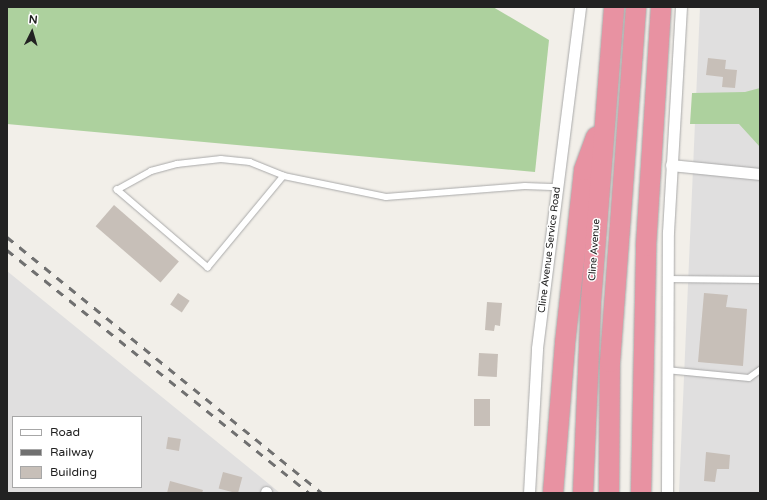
<!DOCTYPE html>
<html>
<head>
<meta charset="utf-8">
<style>
	body { margin:0 }
	#map { position:relative; width:767px; height:500px; overflow:hidden; background:#f2efe9; font-family:"Varela Round",sans-serif }
	div>[style] { position:absolute }
	[style*='--x'] { left:calc(var(--x)*1px); top:calc(var(--y)*1px); width:calc(var(--w)*1px); rotate:calc(var(--a)*1deg) }
	.residential>* { inset:0; background:#e0dfdf }
	.forest>* { inset:0; background:#add19e }
	.building>* { inset:0; background:#c7bfb8; transform-origin:0 0 }
	.roads { filter:drop-shadow(0 0 1px #a9a9a9) drop-shadow(0 0 1px #a9a9a9) }
	.service>* { height:5.5px; margin:-2.75px; padding:0 2.75px; transform-origin:2.75px; border-radius:2.75px; background:#fff }
	.minor>* { height:11px; margin:-5.5px; padding:0 5.5px; transform-origin:5.5px; border-radius:5.5px; background:#fff }
	.motorway>* { height:20px; margin:-10px; padding:0 10px; transform-origin:10px; border-radius:10px; background:#e892a2 }
	.rail>* { height:3px; margin-top:-1.5px; transform-origin:0; background:repeating-linear-gradient(90deg,#707070 0 8px,transparent 0 16px) }
	span { translate:-50% -50%; white-space:nowrap; text-align:center; line-height:1.15; -webkit-text-stroke:3px #fff; paint-order:stroke }
	.street-label { font-size:10px; color:#222 }
	.frame { position:absolute; inset:0; border:8px solid #222; pointer-events:none }
	.legend { position:absolute; left:12px; top:416px; width:130px; height:72px; box-sizing:border-box; background:#fff; border:1px solid #a7a7a7; margin:0; padding:5px 7px; list-style:none; font-size:12px; color:#222 }
	.legend li { display:flex; align-items:center; gap:8px; height:20px }
	.legend b { width:20px; border:1px solid #a7a7a7 }
	.north { position:absolute; left:12px; top:12px; width:40px; height:40px; -webkit-text-stroke:3px #fff; paint-order:stroke; rotate:5deg; font-size:11px; font-weight:700; line-height:16px; text-align:center; color:#222 }
	.north::after { content:''; display:block; margin:auto; width:14px; height:18px; background:#222; clip-path:polygon(50% 0,100% 100%,50% 72%,0 100%) }
</style>
</head>
<body>
<div id="map">
	<div class="residential">
		<div style="clip-path:polygon(700px 7px,760px 7px,760px 493px,679px 493px)"></div>
		<div style="clip-path:polygon(evenodd,7px 271px,280px 493px,7px 493px,7px 271px,13px 417px,141px 417px,141px 487px,13px 487px,13px 417px)"></div>
	</div>
	<div class="forest">
		<div style="clip-path:polygon(7px 7px,493px 7px,549px 40px,535px 172px,7px 124px)"></div>
		<div style="clip-path:polygon(760px 88px,760px 147px,739px 124px,690px 124px,692px 93px,745px 92px)"></div>
	</div>
	<div class="building">
		<div style="clip-path:polygon(708px 58px,726px 60px,725px 69px,737px 70px,735px 88px,722px 87px,723px 77px,706px 75px)"></div>
		<div style="left:114px;top:205px;width:86px;height:28px;rotate:41deg"></div>
		<div style="left:178px;top:293px;width:14px;height:14px;rotate:34deg"></div>
		<div style="clip-path:polygon(704px 293px,728px 295px,726px 307px,747px 309px,743px 366px,698px 362px)"></div>
		<div style="clip-path:polygon(487px 302px,502px 303px,500px 326px,495px 325px,494px 331px,485px 330px)"></div>
		<div style="left:479px;top:353px;width:19px;height:23px;rotate:3deg"></div>
		<div style="left:474px;top:399px;width:16px;height:27px"></div>
		<div style="left:168px;top:437px;width:13px;height:12px;rotate:9deg"></div>
		<div style="clip-path:polygon(706px 452px,730px 455px,729px 469px,717px 469px,715px 482px,704px 481px)"></div>
		<div style="left:223px;top:472px;width:20px;height:17px;rotate:15deg"></div>
		<div style="clip-path:polygon(170px 481px,203px 490px,202px 493px,167px 493px)"></div>
	</div>
	<div class="roads">
		<div class="service">
			<div style="--x:284;--y:176;--w:119;--a:129.6"></div>
			<div style="--x:208;--y:268;--w:120;--a:-139.4"></div>
			<div style="--x:117;--y:190;--w:39;--a:-29"></div>
			<div style="--x:151;--y:171;--w:27;--a:-15"></div>
			<div style="--x:177;--y:164;--w:44;--a:-6.5"></div>
			<div style="--x:221;--y:159;--w:29;--a:6"></div>
			<div style="--x:250;--y:162;--w:37;--a:22"></div>
			<div style="--x:284;--y:176;--w:104;--a:11.6"></div>
			<div style="--x:386;--y:197;--w:139;--a:-4.5"></div>
			<div style="--x:525;--y:186;--w:33;--a:2"></div>
			<div style="--x:667;--y:279;--w:93;--a:0.6"></div>
			<div style="--x:666;--y:370;--w:83;--a:5.5"></div>
			<div style="--x:749;--y:378;--w:14;--a:-36"></div>
		</div>
		<div class="minor">
			<div style="--x:671;--y:165;--w:89;--a:5.8"></div>
			<div style="--x:266;--y:493;--w:1;--a:-90"></div>
			<div style="--x:529;--y:493;--w:145;--a:-86.8"></div>
			<div style="--x:537;--y:348;--w:344;--a:-82.8"></div>
			<div style="--x:667;--y:493;--w:261;--a:-89.8"></div>
			<div style="--x:668;--y:232;--w:225;--a:-86.7"></div>
		</div>
		<div class="motorway">
			<div style="--x:553;--y:493;--w:150;--a:-85.4"></div>
			<div style="--x:565;--y:343;--w:174;--a:-83.7"></div>
			<div style="--x:584;--y:170;--w:35;--a:-70"></div>
			<div style="--x:583;--y:493;--w:192;--a:-87.6"></div>
			<div style="--x:591;--y:301;--w:295;--a:-85.5"></div>
			<div style="--x:609;--y:493;--w:131;--a:-89.6"></div>
			<div style="--x:610;--y:362;--w:356;--a:-85.8"></div>
			<div style="--x:641;--y:493;--w:247;--a:-88.8"></div>
			<div style="--x:646;--y:246;--w:239;--a:-86.4"></div>
		</div>
	</div>
	<div class="rail">
		<div style="--x:7;--y:237;--w:406;--a:39.1"></div>
		<div style="--x:7;--y:250;--w:388;--a:38.8"></div>
	</div>
	<div class="street-label">
		<span style="left:550px;top:250px;rotate:-83deg">Cline Avenue Service Road</span>
		<span style="left:595px;top:250px;rotate:-86deg">Cline Avenue</span>
	</div>
	<div class="frame"></div>
	<ul class="legend">
	<li><b style="height:5px;background:#fff"></b>Road</li>
	<li><b style="height:5px;background:#707070"></b>Railway</li>
	<li><b style="height:11px;background:#c7bfb8"></b>Building</li>
	</ul>
	<div class="north">N</div>
</div>
</body>
</html>
